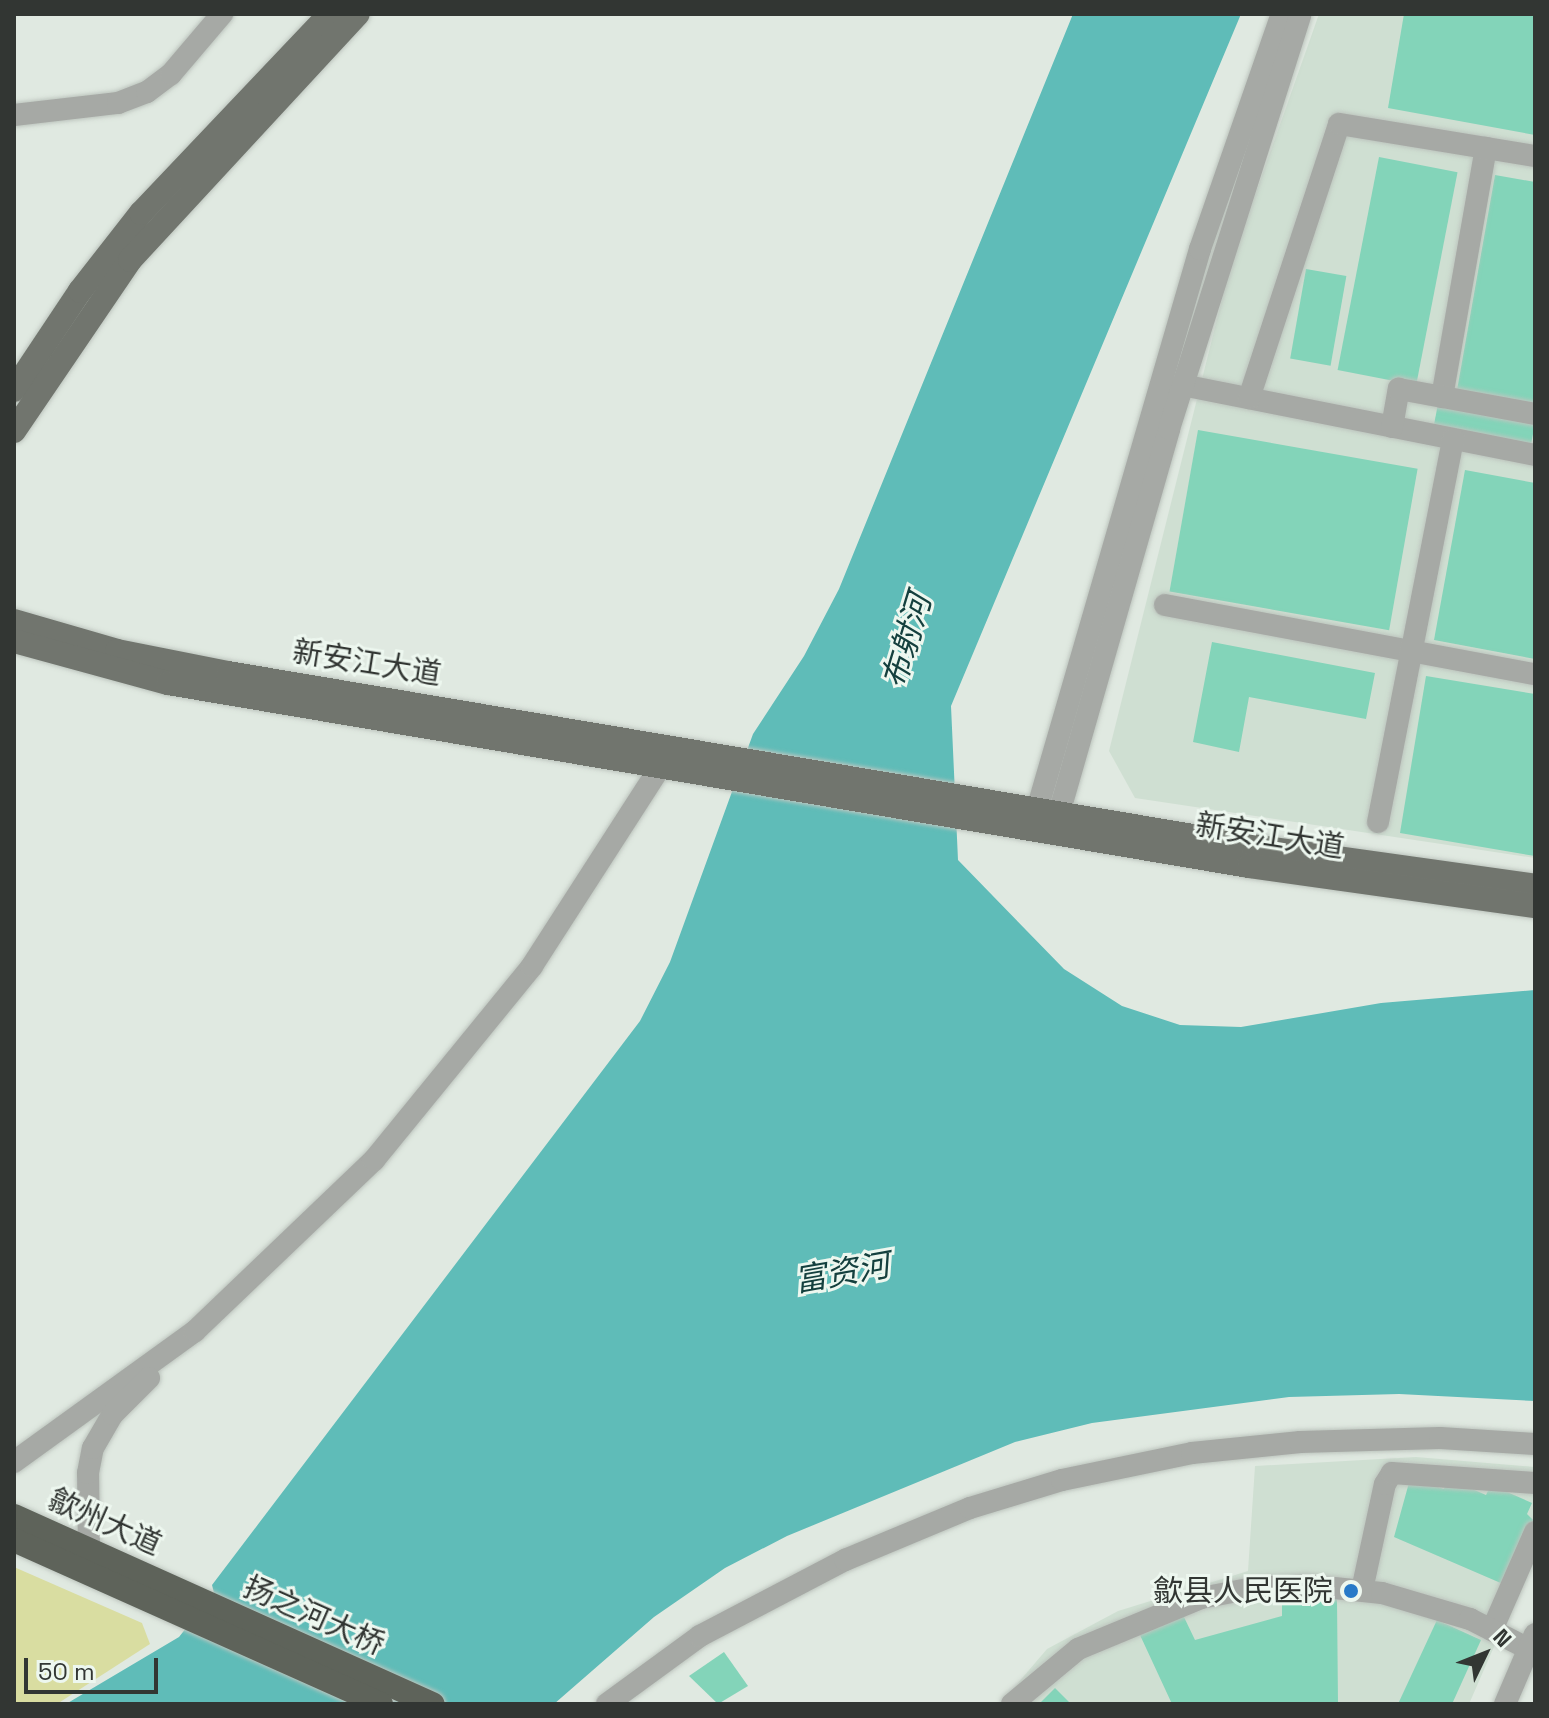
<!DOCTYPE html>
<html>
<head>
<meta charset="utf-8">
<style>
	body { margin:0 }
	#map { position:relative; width:1549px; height:1718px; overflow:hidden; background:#e0e9e1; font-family:"Space Grotesk","Noto Sans SC",sans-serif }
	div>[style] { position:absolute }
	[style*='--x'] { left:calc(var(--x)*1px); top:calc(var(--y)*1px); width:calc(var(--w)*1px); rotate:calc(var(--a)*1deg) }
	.built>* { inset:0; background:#cfdfd2 }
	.green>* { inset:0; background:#d9dda1 }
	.water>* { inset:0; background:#5fbcb8 }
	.building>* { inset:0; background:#83d4b9; transform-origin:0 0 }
	.roads { filter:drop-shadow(0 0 2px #bdc5be) drop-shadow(0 0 2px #bdc5be) }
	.minor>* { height:22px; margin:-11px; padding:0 11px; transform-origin:11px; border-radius:11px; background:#a6a9a5 }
	.major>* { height:24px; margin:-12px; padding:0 12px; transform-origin:12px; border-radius:12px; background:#71756e }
	.highway>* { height:24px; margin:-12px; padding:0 12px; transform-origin:12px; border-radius:12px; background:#5e635a }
	.dots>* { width:22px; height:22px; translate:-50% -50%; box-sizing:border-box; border:4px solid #edf7ef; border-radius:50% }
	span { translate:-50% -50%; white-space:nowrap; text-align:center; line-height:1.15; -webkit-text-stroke:6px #edf7ef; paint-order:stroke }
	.street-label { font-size:30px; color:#323633 }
	.poi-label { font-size:30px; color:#323633 }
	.right { translate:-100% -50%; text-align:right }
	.water-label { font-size:32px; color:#14403e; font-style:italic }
	.frame { position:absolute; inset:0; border:16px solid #323633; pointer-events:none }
	.north { position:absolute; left:1445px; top:1614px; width:80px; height:80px; -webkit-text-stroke:6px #edf7ef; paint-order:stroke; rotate:47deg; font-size:22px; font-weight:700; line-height:32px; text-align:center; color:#323633 }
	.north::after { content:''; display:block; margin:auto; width:28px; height:36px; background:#323633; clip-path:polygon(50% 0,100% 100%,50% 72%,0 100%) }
	.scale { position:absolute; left:24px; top:1658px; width:134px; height:36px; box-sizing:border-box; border:4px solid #323633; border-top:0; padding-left:10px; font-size:24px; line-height:28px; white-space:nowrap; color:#323633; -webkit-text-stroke:6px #edf7ef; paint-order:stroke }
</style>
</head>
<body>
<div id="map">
	<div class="built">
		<div style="clip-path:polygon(1319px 14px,1535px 14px,1535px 858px,1135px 798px,1109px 751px,1231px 263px)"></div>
		<div style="clip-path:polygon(1416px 1457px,1535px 1467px,1535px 1553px,1469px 1704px,1000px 1704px,1047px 1649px,1118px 1611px,1248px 1571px,1255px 1466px)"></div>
	</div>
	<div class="green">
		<div style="clip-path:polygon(14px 1567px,142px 1623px,150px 1644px,57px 1704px,14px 1704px)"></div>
	</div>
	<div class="water">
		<div style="clip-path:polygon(1073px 14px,1241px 14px,951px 706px,958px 860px,1064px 969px,1122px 1006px,1180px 1025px,1241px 1027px,1381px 1003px,1535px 990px,1535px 1401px,1399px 1394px,1289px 1397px,1092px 1423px,1015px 1442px,787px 1536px,725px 1568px,654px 1617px,554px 1704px,66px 1704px,179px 1637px,214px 1593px,212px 1585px,640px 1021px,670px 962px,753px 734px,804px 656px,839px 589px)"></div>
	</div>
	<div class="building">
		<div style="clip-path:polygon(1404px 14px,1535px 14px,1535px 135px,1388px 108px)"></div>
		<div style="left:1379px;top:157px;width:80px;height:217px;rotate:11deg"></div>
		<div style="clip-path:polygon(1495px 175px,1535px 182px,1535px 405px,1457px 390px)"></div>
		<div style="left:1306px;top:269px;width:41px;height:91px;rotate:10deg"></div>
		<div style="left:1438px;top:404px;width:99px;height:25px;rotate:11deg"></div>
		<div style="left:1198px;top:430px;width:223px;height:164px;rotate:10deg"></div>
		<div style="clip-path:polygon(1465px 470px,1535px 483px,1535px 659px,1434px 640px)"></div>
		<div style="clip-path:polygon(1212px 642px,1375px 673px,1366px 719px,1249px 697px,1239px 752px,1193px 742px)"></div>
		<div style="clip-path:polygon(1426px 676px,1535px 694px,1535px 856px,1400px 833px)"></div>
		<div style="clip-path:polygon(1447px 1478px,1486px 1495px,1491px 1485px,1532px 1503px,1527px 1514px,1535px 1522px,1503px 1584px,1394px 1537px,1410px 1479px,1444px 1489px)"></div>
		<div style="clip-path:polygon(1282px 1599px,1337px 1599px,1338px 1704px,1172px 1704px,1140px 1635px,1183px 1615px,1195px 1640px,1282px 1616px)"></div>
		<div style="clip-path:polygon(1437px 1620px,1481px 1640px,1452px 1704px,1398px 1704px)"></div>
		<div style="clip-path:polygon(724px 1652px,748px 1686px,718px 1704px,689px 1676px)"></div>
		<div style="clip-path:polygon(1055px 1688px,1071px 1704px,1039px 1704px)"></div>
	</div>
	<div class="roads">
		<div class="minor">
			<div style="--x:14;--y:115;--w:105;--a:-6.6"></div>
			<div style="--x:118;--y:103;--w:31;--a:-21"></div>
			<div style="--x:147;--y:92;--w:30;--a:-37"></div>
			<div style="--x:171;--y:74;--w:79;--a:-49.6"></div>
			<div style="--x:1182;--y:385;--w:360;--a:11.2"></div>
			<div style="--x:1442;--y:397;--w:253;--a:-80"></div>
			<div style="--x:1249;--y:398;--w:288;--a:-71.8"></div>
			<div style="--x:1339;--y:124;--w:199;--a:9.3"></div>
			<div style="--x:1392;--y:427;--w:39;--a:-80"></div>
			<div style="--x:1399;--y:389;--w:138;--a:10.4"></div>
			<div style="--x:1165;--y:605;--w:376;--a:10.6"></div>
			<div style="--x:1378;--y:822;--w:390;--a:-78.9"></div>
			<div style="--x:1032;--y:827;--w:602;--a:-73.79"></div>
			<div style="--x:1200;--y:249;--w:249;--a:-70.8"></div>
			<div style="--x:1054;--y:831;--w:418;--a:-74"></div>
			<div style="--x:1169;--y:429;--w:435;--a:-72.4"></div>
			<div style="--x:14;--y:1462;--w:223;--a:-35.9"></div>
			<div style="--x:195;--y:1331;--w:248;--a:-43.7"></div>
			<div style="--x:374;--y:1160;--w:250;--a:-50.8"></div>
			<div style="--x:532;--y:966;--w:240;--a:-57.2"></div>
			<div style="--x:89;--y:1550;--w:77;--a:-90.7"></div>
			<div style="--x:88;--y:1473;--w:25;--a:-79"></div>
			<div style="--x:93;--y:1448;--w:39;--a:-60"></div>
			<div style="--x:113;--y:1414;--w:51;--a:-45"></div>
			<div style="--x:1362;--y:1590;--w:108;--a:-77.8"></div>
			<div style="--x:1385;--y:1484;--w:13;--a:-58"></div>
			<div style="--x:1392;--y:1473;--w:143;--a:4"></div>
			<div style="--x:1492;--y:1630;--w:107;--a:-66.3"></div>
			<div style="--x:607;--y:1704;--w:115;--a:-36.2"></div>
			<div style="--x:700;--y:1636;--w:164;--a:-27.7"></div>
			<div style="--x:845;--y:1560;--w:135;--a:-22.6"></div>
			<div style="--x:970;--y:1508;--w:96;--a:-16.9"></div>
			<div style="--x:1062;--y:1480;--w:133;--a:-11.7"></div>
			<div style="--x:1192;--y:1453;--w:109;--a:-5.8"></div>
			<div style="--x:1300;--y:1442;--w:140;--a:-1.6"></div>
			<div style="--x:1440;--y:1438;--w:95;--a:3.6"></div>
			<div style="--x:1012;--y:1704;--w:86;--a:-39.8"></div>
			<div style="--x:1078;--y:1649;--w:133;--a:-22.5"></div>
			<div style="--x:1201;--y:1598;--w:53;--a:-10.9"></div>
			<div style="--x:1253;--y:1588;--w:53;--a:-3.2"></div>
			<div style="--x:1306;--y:1585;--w:76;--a:6"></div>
			<div style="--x:1382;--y:1593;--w:92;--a:16.5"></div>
			<div style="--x:1470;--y:1619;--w:66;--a:27"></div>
			<div style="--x:1505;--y:1704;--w:76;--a:-66.8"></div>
		</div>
		<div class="major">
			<div style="--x:14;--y:390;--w:119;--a:-56.3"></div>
			<div style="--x:80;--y:291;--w:99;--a:-52"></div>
			<div style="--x:141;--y:213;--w:274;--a:-46.5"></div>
			<div style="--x:14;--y:431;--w:207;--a:-55.8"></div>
			<div style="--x:130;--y:260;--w:335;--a:-47.2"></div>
			<div style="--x:14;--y:621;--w:107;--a:16.2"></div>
			<div style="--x:117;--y:651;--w:113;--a:11.2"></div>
			<div style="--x:228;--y:673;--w:1039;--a:9.59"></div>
			<div style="--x:1252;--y:846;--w:286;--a:8"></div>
			<div style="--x:14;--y:641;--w:160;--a:15.3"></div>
			<div style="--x:168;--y:683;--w:1096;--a:9.61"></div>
			<div style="--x:1249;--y:866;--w:289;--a:8"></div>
		</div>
		<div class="highway">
			<div style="--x:14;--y:1516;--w:459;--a:24.2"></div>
			<div style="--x:14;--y:1540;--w:402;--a:24.1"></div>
		</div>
	</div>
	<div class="dots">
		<div style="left:1351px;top:1591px;background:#2779c8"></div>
	</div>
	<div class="street-label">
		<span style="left:367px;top:663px;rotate:9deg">新安江大道</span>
		<span style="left:1270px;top:836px;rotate:9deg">新安江大道</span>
		<span style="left:105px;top:1522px;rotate:24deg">歙州大道</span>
		<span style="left:314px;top:1616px;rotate:24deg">扬之河大桥</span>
	</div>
	<div class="poi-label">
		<span class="right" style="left:1333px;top:1591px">歙县人民医院</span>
	</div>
	<div class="water-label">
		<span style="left:907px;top:641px;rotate:-73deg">布射河</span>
		<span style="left:842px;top:1273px;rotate:-10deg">富资河</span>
	</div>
	<div class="frame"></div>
	<div class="north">N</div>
	<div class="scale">50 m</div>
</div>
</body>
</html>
